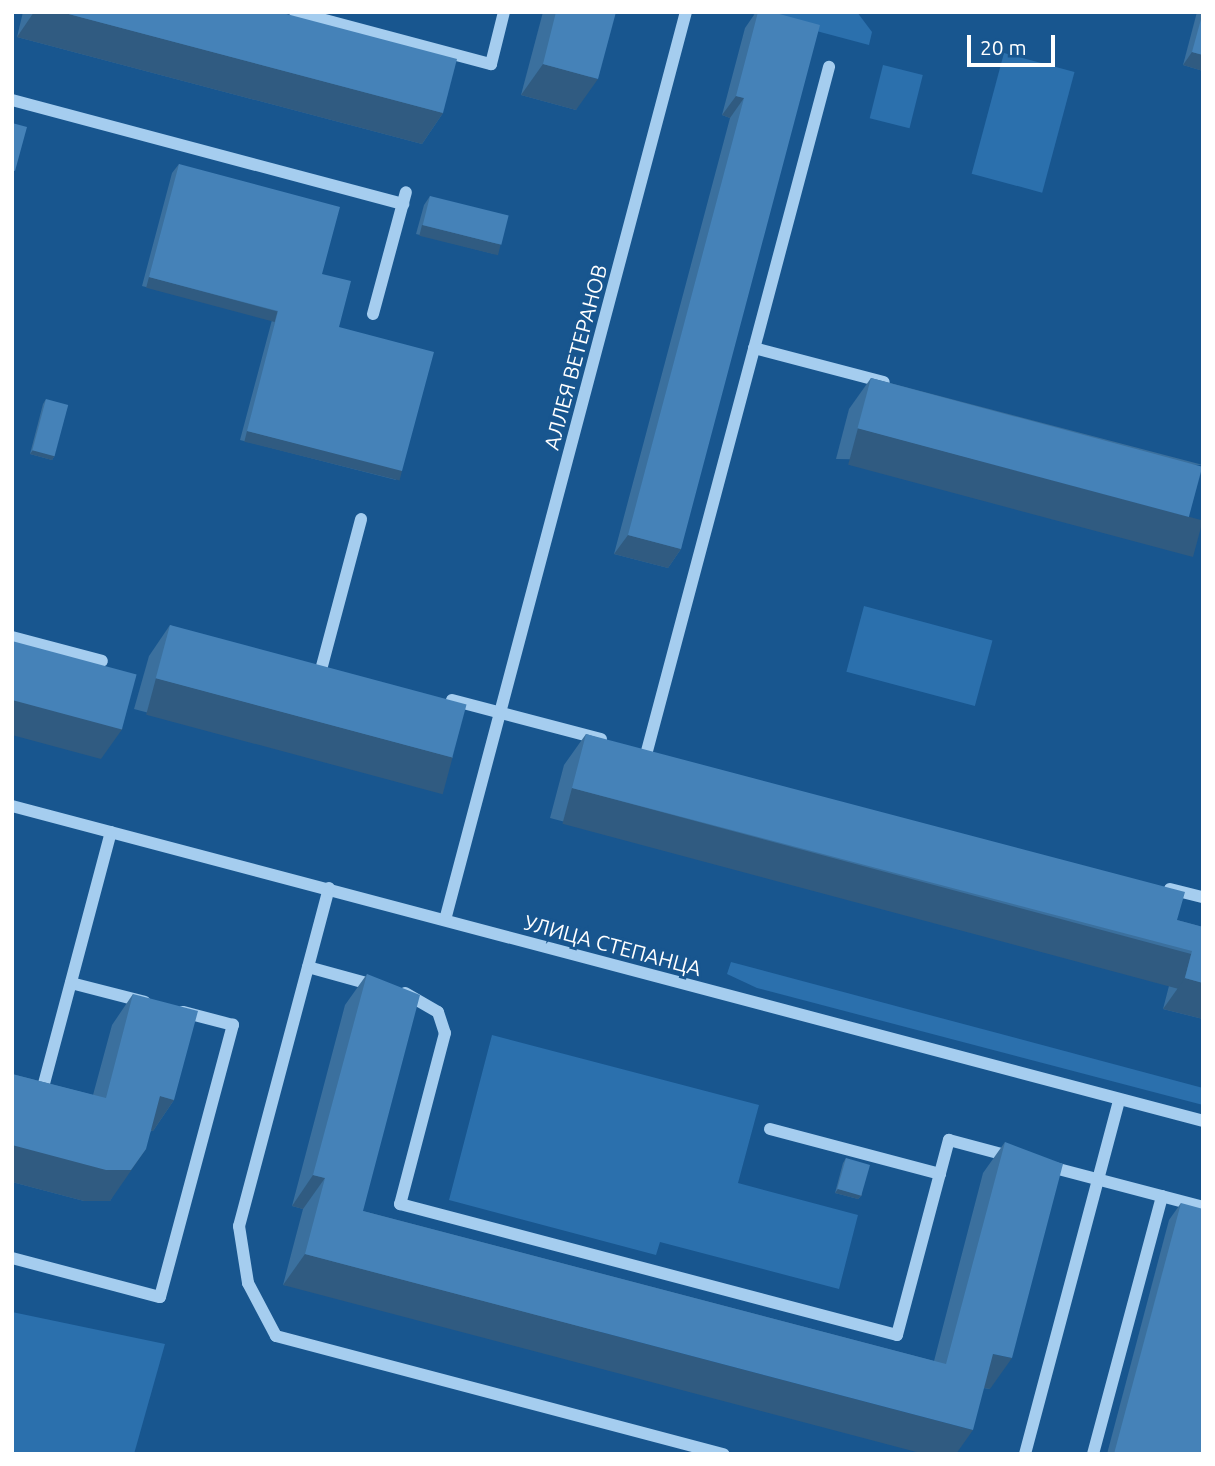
<!DOCTYPE html>
<html>
<head>
<meta charset="utf-8">
<style>
	body { margin:0 }
	#map { position:relative; width:1215px; height:1466px; overflow:hidden; background:#18568f; font-family:Ubuntu,sans-serif }
	div>[style] { position:absolute }
	[style*='--x'] { left:calc(var(--x)*1px); top:calc(var(--y)*1px); width:calc(var(--w)*1px); rotate:calc(var(--a)*1deg) }
	.green>* { inset:0; background:#2b70ad; transform-origin:0 0 }
	.minor>* { height:12px; margin:-6px; padding:0 6px; transform-origin:6px; border-radius:6px; background:#a5cdef }
	.wall>* { inset:0; background:#3b709e }
	.shaded-wall>* { inset:0; background:#305b81; transform-origin:0 0 }
	.building>* { inset:0; background:#4582b8; transform-origin:0 0 }
	span { translate:-50% -50%; white-space:nowrap; text-align:center; line-height:1.15; -webkit-text-stroke:6px #18568f; paint-order:stroke }
	.street-label { font-size:21px; color:#fff }
	.frame { position:absolute; inset:0; border:14px solid #fff; pointer-events:none }
	.scale { position:absolute; left:967px; top:35px; width:88px; height:32px; box-sizing:border-box; border:4px solid #fff; border-top:0; padding-left:9px; font-size:21px; line-height:24px; white-space:nowrap; color:#fff; -webkit-text-stroke:5px #18568f; paint-order:stroke }
</style>
</head>
<body>
<div id="map">
	<div class="green">
		<div style="clip-path:polygon(857px 12px,872px 32px,869px 45px,749px 13px)"></div>
		<div style="left:1004px;top:53px;width:73px;height:125px;rotate:15deg"></div>
		<div style="left:883px;top:65px;width:41px;height:55px;rotate:14deg"></div>
		<div style="left:864px;top:606px;width:133px;height:68px;rotate:15deg"></div>
		<div style="clip-path:polygon(731px 962px,1203px 1088px,1203px 1105px,757px 988px,727px 974px)"></div>
		<div style="clip-path:polygon(492px 1035px,759px 1105px,738px 1183px,858px 1215px,839px 1289px,660px 1242px,656px 1255px,449px 1200px)"></div>
		<div style="clip-path:polygon(12px 1312px,165px 1344px,134px 1454px,12px 1454px)"></div>
	</div>
	<div class="minor">
		<div style="--x:295;--y:12;--w:203;--a:14.9"></div>
		<div style="--x:491;--y:64;--w:54;--a:-76"></div>
		<div style="--x:12;--y:100;--w:405;--a:14.9"></div>
		<div style="--x:373;--y:314;--w:126;--a:-74.9"></div>
		<div style="--x:754;--y:348;--w:134;--a:14.7"></div>
		<div style="--x:12;--y:637;--w:93;--a:14.9"></div>
		<div style="--x:322;--y:666;--w:152;--a:-75.1"></div>
		<div style="--x:452;--y:700;--w:154;--a:14.7"></div>
		<div style="--x:647;--y:751;--w:708;--a:-75.1"></div>
		<div style="--x:12;--y:806;--w:1232;--a:14.81"></div>
		<div style="--x:329;--y:888;--w:350;--a:104.9"></div>
		<div style="--x:239;--y:1226;--w:58;--a:81"></div>
		<div style="--x:248;--y:1283;--w:60;--a:62.2"></div>
		<div style="--x:276;--y:1336;--w:463;--a:14.8"></div>
		<div style="--x:1170;--y:889;--w:34;--a:14"></div>
		<div style="--x:445;--y:920;--w:939;--a:-75.14"></div>
		<div style="--x:308;--y:967;--w:72;--a:15.4"></div>
		<div style="--x:71;--y:983;--w:76;--a:14.4"></div>
		<div style="--x:405;--y:993;--w:38;--a:30"></div>
		<div style="--x:438;--y:1012;--w:22;--a:72"></div>
		<div style="--x:445;--y:1033;--w:177;--a:104.7"></div>
		<div style="--x:400;--y:1204;--w:514;--a:14.77"></div>
		<div style="--x:897;--y:1335;--w:202;--a:-75.1"></div>
		<div style="--x:949;--y:1140;--w:66;--a:14.9"></div>
		<div style="--x:12;--y:1083;--w:31;--a:15"></div>
		<div style="--x:42;--y:1091;--w:268;--a:-75.1"></div>
		<div style="--x:770;--y:1129;--w:176;--a:14.8"></div>
		<div style="--x:1047;--y:1166;--w:161;--a:14.7"></div>
		<div style="--x:12;--y:1258;--w:153;--a:14.8"></div>
		<div style="--x:160;--y:1297;--w:282;--a:-75"></div>
		<div style="--x:233;--y:1025;--w:52;--a:-165.4"></div>
		<div style="--x:1025;--y:1454;--w:365;--a:-75.1"></div>
		<div style="--x:1093;--y:1454;--w:267;--a:-75"></div>
	</div>
	<div class="wall">
		<div style="clip-path:polygon(23px 12px,279px 12px,443px 113px,422px 144px,17px 37px)"></div>
		<div style="clip-path:polygon(543px 12px,616px 12px,576px 110px,521px 95px)"></div>
		<div style="clip-path:polygon(756px 12px,772px 12px,681px 549px,668px 568px,614px 554px,730px 118px,722px 115px,745px 28px)"></div>
		<div style="clip-path:polygon(1197px 12px,1203px 12px,1203px 71px,1183px 65px)"></div>
		<div style="clip-path:polygon(179px 164px,322px 274px,339px 327px,396px 480px,240px 440px,272px 320px,142px 286px,172px 173px)"></div>
		<div style="clip-path:polygon(430px 196px,500px 245px,494px 254px,416px 234px,424px 205px)"></div>
		<div style="clip-path:polygon(871px 378px,1203px 465px,836px 459px,849px 409px)"></div>
		<div style="clip-path:polygon(46px 399px,55px 455px,52px 460px,30px 454px,43px 404px)"></div>
		<div style="clip-path:polygon(170px 625px,453px 757px,431px 788px,134px 709px,149px 656px)"></div>
		<div style="clip-path:polygon(586px 734px,1177px 920px,1203px 927px,1203px 1019px,1163px 1009px,1170px 982px,550px 818px,564px 765px)"></div>
		<div style="clip-path:polygon(367px 974px,363px 1211px,934px 1361px,983px 1173px,1005px 1142px,990px 1389px,283px 1285px,303px 1209px,292px 1206px,345px 1005px)"></div>
		<div style="clip-path:polygon(133px 994px,174px 1100px,153px 1131px,151px 1131px,110px 1201px,84px 1201px,12px 1182px,12px 1074px,93px 1095px,112px 1025px)"></div>
		<div style="clip-path:polygon(846px 1158px,862px 1195px,858px 1199px,835px 1193px,843px 1163px)"></div>
		<div style="clip-path:polygon(1181px 1203px,1203px 1454px,1107px 1454px,1169px 1220px)"></div>
	</div>
	<div class="shaded-wall">
		<div style="clip-path:polygon(34px 12px,61px 12px,443px 113px,422px 144px,17px 37px)"></div>
		<div style="clip-path:polygon(1192px 52px,1203px 55px,1203px 71px,1183px 65px)"></div>
		<div style="clip-path:polygon(543px 64px,598px 79px,576px 110px,521px 95px)"></div>
		<div style="clip-path:polygon(736px 96px,744px 98px,730px 118px,722px 115px)"></div>
		<div style="left:422px;top:225px;width:81px;height:11px;rotate:14deg"></div>
		<div style="left:149px;top:277px;width:133px;height:11px;rotate:15deg"></div>
		<div style="left:858px;top:428px;width:357px;height:38px;rotate:15deg"></div>
		<div style="left:247px;top:431px;width:160px;height:11px;rotate:14deg"></div>
		<div style="clip-path:polygon(33px 450px,55px 455px,52px 460px,30px 454px)"></div>
		<div style="clip-path:polygon(628px 535px,681px 549px,668px 568px,614px 554px)"></div>
		<div style="left:156px;top:678px;width:307px;height:38px;rotate:15deg"></div>
		<div style="clip-path:polygon(12px 698px,123px 728px,101px 759px,12px 735px)"></div>
		<div style="left:572px;top:788px;width:641px;height:37px;rotate:15deg"></div>
		<div style="clip-path:polygon(1185px 978px,1203px 983px,1203px 1019px,1163px 1009px)"></div>
		<div style="clip-path:polygon(160px 1096px,174px 1100px,153px 1131px,138px 1127px)"></div>
		<div style="clip-path:polygon(12px 1145px,146px 1149px,110px 1201px,84px 1201px,12px 1182px)"></div>
		<div style="clip-path:polygon(313px 1175px,325px 1178px,303px 1209px,292px 1206px)"></div>
		<div style="clip-path:polygon(838px 1189px,862px 1195px,858px 1199px,835px 1193px)"></div>
		<div style="clip-path:polygon(305px 1254px,973px 1430px,956px 1454px,924px 1454px,283px 1285px)"></div>
		<div style="clip-path:polygon(993px 1354px,1012px 1358px,990px 1389px,972px 1385px)"></div>
	</div>
	<div class="building">
		<div style="clip-path:polygon(61px 12px,279px 12px,457px 59px,443px 113px)"></div>
		<div style="clip-path:polygon(556px 12px,616px 12px,598px 79px,543px 64px)"></div>
		<div style="clip-path:polygon(758px 12px,772px 12px,820px 25px,681px 549px,628px 535px,744px 98px,736px 96px)"></div>
		<div style="clip-path:polygon(1203px 12px,1203px 55px,1192px 52px)"></div>
		<div style="clip-path:polygon(12px 123px,27px 127px,15px 171px,12px 170px)"></div>
		<div style="clip-path:polygon(179px 164px,340px 207px,322px 274px,351px 281px,339px 327px,434px 352px,402px 471px,247px 431px,278px 311px,149px 277px)"></div>
		<div style="left:430px;top:196px;width:81px;height:30px;rotate:14deg"></div>
		<div style="left:871px;top:378px;width:343px;height:52px;rotate:15deg"></div>
		<div style="left:46px;top:399px;width:23px;height:53px;rotate:15deg"></div>
		<div style="left:170px;top:625px;width:307px;height:55px;rotate:15deg"></div>
		<div style="left:12px;top:641px;width:129px;height:57px;rotate:15deg"></div>
		<div style="clip-path:polygon(586px 734px,1185px 892px,1177px 920px,1203px 927px,1203px 983px,1185px 978px,1192px 951px,572px 788px)"></div>
		<div style="clip-path:polygon(367px 974px,420px 995px,363px 1211px,946px 1364px,1005px 1142px,1063px 1164px,1012px 1358px,993px 1354px,973px 1430px,305px 1254px,325px 1178px,313px 1175px)"></div>
		<div style="clip-path:polygon(133px 994px,198px 1011px,174px 1100px,160px 1096px,146px 1149px,131px 1170px,106px 1170px,12px 1145px,12px 1074px,106px 1098px)"></div>
		<div style="left:846px;top:1158px;width:25px;height:32px;rotate:16deg"></div>
		<div style="clip-path:polygon(1181px 1203px,1203px 1209px,1203px 1454px,1114px 1454px)"></div>
	</div>
	<div class="street-label">
		<span style="left:575px;top:357px;rotate:-75deg">АЛЛЕЯ ВЕТЕРАНОВ</span>
		<span style="left:613px;top:945px;rotate:15deg">УЛИЦА СТЕПАНЦА</span>
	</div>
	<div class="frame"></div>
	<div class="scale">20 m</div>
</div>
</body>
</html>
